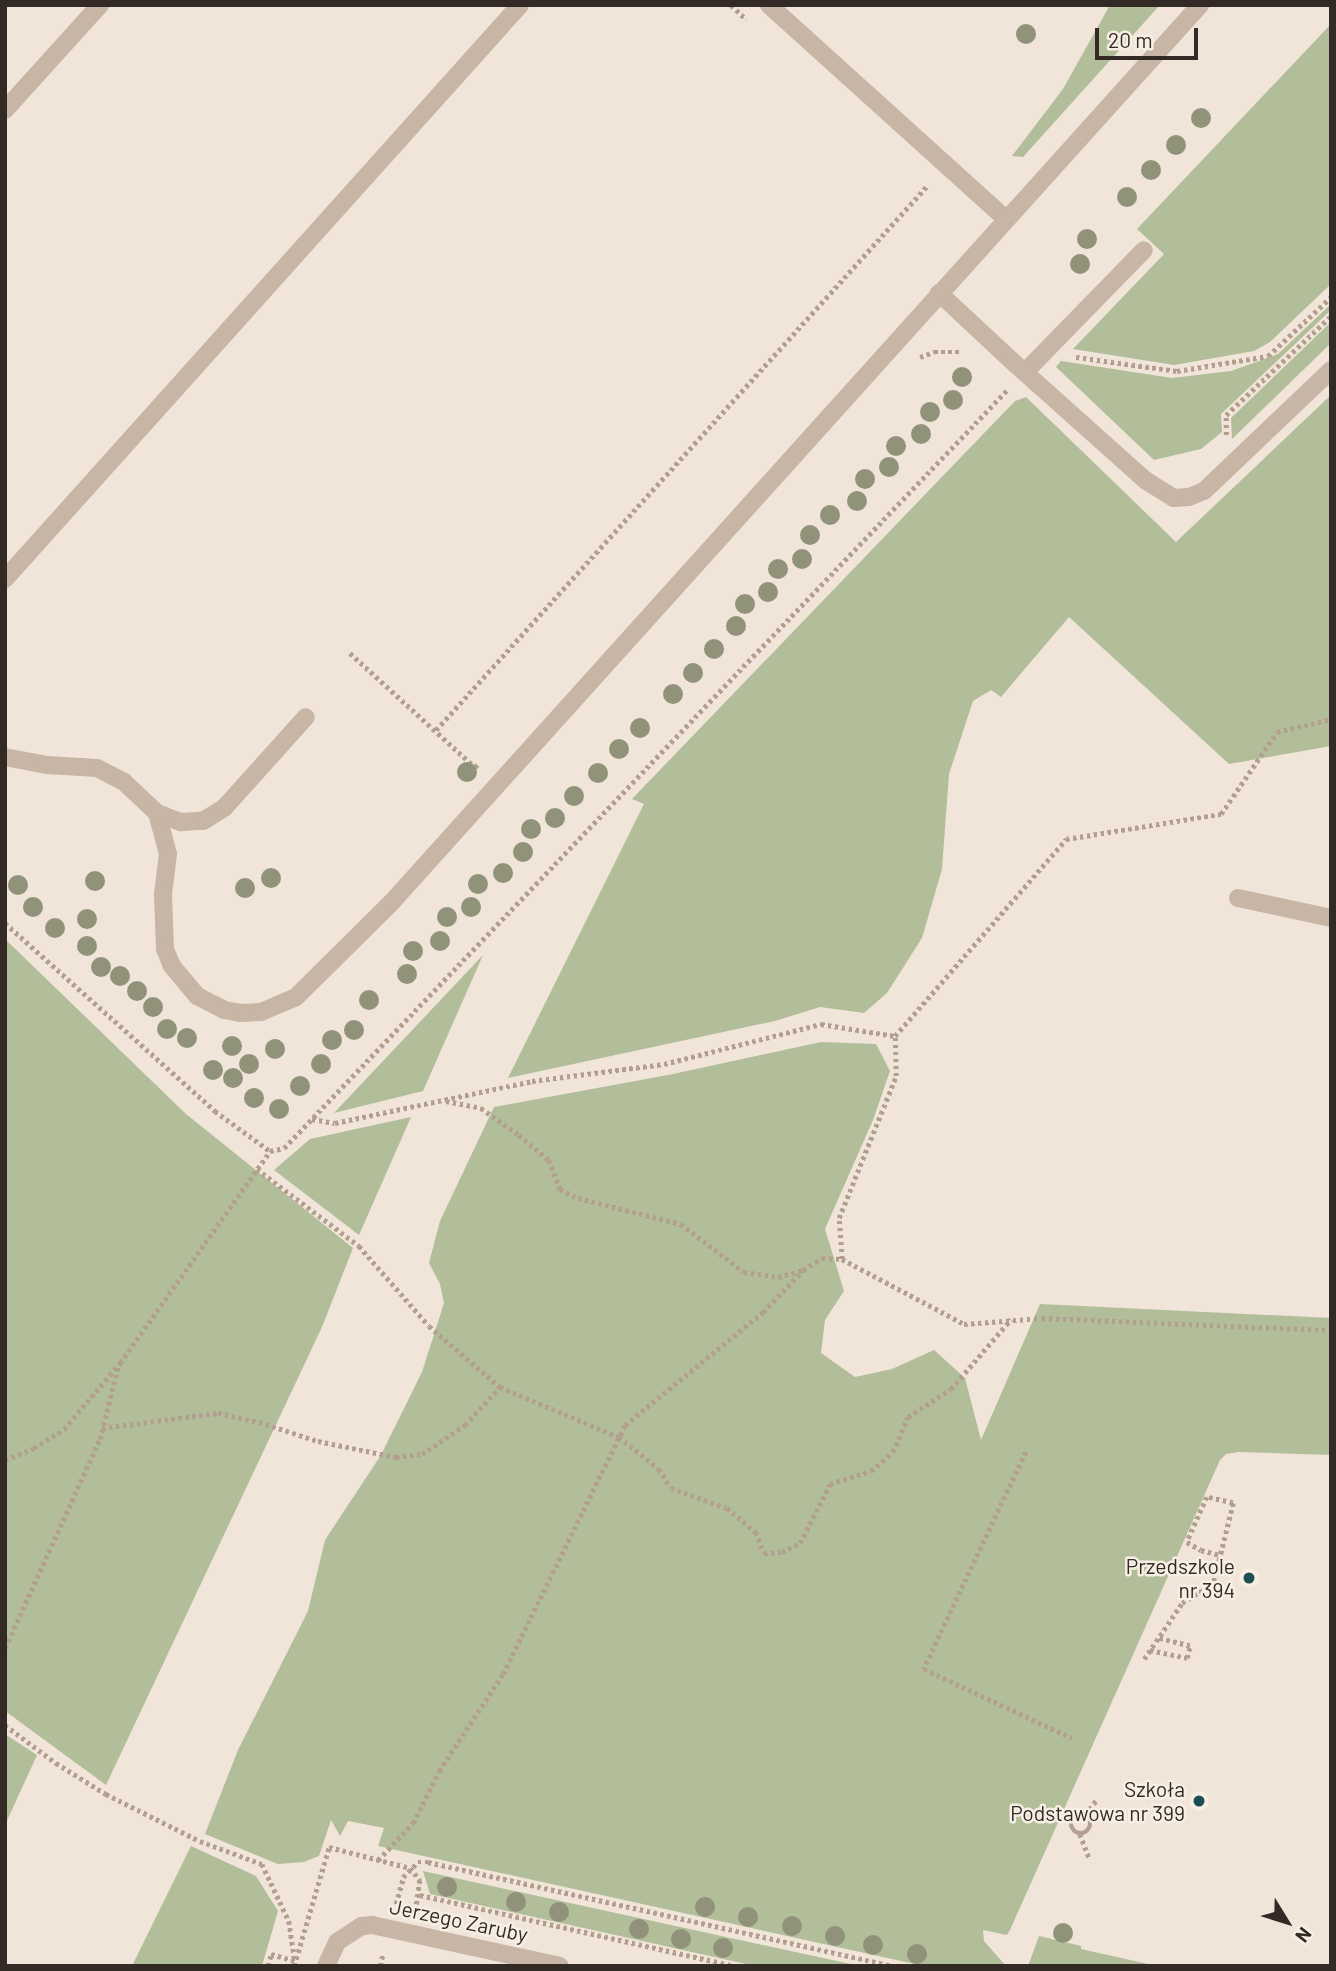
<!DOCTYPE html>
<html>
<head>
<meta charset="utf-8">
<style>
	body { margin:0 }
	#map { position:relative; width:1336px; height:1971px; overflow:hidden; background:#f0e5d8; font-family:Barlow,sans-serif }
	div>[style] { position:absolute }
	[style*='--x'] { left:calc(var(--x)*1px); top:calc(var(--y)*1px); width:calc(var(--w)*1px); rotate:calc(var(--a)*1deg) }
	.green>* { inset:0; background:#b1be99 }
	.path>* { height:4.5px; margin-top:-2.25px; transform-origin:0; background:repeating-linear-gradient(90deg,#b39f8f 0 3.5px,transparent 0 7px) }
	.path>.ring { margin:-2.25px; padding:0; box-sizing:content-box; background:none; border:4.5px solid #b39f8f; border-radius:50% }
	.service>* { height:18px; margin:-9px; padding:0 9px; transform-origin:9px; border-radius:9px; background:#c7b5a5 }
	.minor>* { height:18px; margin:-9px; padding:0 9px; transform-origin:9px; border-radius:9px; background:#c7b5a5 }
	.trees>* { width:20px; height:20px; margin:-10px; border-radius:50%; background:#909379 }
	.dots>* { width:19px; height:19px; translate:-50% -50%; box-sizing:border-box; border:4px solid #f8efe4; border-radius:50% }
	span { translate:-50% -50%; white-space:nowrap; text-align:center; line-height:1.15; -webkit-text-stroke:5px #f8efe4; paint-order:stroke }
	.poi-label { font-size:21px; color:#332a26 }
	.right { translate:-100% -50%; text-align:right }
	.street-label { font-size:21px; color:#332a26 }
	.frame { position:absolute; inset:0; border:7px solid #332a26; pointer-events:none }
	.north { position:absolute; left:1252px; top:1887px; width:70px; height:70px; -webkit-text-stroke:5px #f8efe4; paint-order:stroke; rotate:128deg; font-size:19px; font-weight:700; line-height:28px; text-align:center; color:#332a26 }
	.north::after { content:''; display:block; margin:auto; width:24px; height:32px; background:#332a26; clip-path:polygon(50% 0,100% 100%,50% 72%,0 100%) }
	.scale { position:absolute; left:1095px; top:28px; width:103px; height:32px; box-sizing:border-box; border:4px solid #332a26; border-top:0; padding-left:9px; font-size:21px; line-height:24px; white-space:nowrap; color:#332a26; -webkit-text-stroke:5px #f8efe4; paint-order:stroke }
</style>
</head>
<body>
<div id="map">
	<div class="green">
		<div style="clip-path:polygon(1110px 5px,1160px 5px,1023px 157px,1012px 156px,1063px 89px)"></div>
		<div style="clip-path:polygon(1331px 24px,1331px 284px,1270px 342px,1254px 351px,1174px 365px,1073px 349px,1164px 254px,1137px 229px)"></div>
		<div style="clip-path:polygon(1331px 304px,1331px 310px,1221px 414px,1222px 432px,1201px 449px,1154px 460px,1056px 367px,1061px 361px,1172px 378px,1231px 371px,1278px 354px)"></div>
		<div style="clip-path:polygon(1331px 322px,1331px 343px,1232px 439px,1231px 418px)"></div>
		<div style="clip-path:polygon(1331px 395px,1331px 746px,1229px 764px,1069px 617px,1001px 697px,991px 690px,973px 701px,949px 774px,942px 869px,922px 938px,887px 993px,864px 1013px,820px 1007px,775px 1021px,508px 1078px,644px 804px,632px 799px,1015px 401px,1026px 397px,1176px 542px)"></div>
		<div style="clip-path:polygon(5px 939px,186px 1114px,353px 1248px,322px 1327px,106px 1785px,5px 1711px)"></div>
		<div style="clip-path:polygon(483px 955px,423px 1091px,334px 1113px)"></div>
		<div style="clip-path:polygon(821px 1042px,876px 1044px,890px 1071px,873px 1120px,825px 1229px,844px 1291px,825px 1320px,821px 1353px,855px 1377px,892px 1369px,934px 1350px,965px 1378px,981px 1440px,1040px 1304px,1331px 1318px,1331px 1455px,1239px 1452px,1226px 1454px,1220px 1460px,1010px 1930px,1007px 1935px,983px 1930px,984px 1941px,1006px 1966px,924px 1966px,378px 1846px,384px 1828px,348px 1821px,340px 1836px,331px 1820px,319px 1856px,304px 1862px,278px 1864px,205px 1834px,238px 1750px,308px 1611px,325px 1540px,381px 1455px,422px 1372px,444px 1303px,440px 1284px,429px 1263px,440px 1221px,494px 1107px,673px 1074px)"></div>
		<div style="clip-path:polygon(411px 1117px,359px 1235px,274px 1170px,310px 1139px)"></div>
		<div style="clip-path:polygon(5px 1734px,37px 1755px,5px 1825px)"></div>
		<div style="clip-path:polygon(191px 1846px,256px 1876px,278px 1911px,262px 1966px,132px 1966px)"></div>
		<div style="clip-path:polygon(423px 1871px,860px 1966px,755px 1966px,430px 1894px)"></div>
		<div style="clip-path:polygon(1039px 1936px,1081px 1946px,1081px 1949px,1157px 1966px,1028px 1966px)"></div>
	</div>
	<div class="path">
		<div style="--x:731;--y:5;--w:21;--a:43"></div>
		<div style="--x:920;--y:357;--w:15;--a:-20"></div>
		<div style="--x:934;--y:352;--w:28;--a:0"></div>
		<div style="--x:1076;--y:357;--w:102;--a:7.9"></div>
		<div style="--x:1177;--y:371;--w:92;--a:-9.4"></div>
		<div style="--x:1268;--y:356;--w:86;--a:-43.1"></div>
		<div style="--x:1226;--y:435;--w:20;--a:-90"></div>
		<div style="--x:1226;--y:415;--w:144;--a:-43.3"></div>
		<div style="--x:350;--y:653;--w:169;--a:42.4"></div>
		<div style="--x:475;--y:767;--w:4;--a:-45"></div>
		<div style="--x:436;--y:730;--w:734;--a:-47.93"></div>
		<div style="--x:5;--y:923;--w:282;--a:41.8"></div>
		<div style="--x:215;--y:1111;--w:68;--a:36"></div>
		<div style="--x:446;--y:1101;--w:36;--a:11"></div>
		<div style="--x:481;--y:1108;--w:47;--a:35.4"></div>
		<div style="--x:519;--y:1135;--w:39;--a:40"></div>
		<div style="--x:549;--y:1160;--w:31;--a:69"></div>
		<div style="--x:560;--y:1189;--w:20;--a:27"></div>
		<div style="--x:578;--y:1198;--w:106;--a:14.2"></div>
		<div style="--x:681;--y:1224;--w:79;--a:37.3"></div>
		<div style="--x:744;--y:1272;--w:34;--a:8"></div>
		<div style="--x:778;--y:1277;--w:25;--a:-16"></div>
		<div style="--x:312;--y:1119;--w:23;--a:10"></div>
		<div style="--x:335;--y:1123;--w:201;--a:-12"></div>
		<div style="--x:532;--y:1081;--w:133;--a:-7.3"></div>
		<div style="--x:664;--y:1064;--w:162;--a:-14.3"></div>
		<div style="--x:821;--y:1024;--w:75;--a:9.2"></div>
		<div style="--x:257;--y:1169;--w:128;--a:37"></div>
		<div style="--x:359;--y:1246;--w:106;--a:48.8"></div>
		<div style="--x:429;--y:1326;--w:94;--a:40.7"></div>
		<div style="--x:500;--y:1387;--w:129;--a:22.8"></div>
		<div style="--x:619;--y:1437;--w:51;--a:38.7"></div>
		<div style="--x:659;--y:1469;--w:22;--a:58"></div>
		<div style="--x:671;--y:1488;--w:59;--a:19.7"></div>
		<div style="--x:727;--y:1508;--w:38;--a:40"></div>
		<div style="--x:756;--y:1532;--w:22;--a:69"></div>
		<div style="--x:764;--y:1553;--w:18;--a:-3"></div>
		<div style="--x:782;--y:1552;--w:20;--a:-27"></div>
		<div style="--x:800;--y:1543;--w:66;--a:-63"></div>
		<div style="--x:830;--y:1484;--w:43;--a:-17.6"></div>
		<div style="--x:871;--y:1471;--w:29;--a:-41"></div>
		<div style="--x:893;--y:1452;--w:38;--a:-67"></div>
		<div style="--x:908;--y:1417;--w:51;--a:-33.1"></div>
		<div style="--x:951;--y:1389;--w:92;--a:-49.4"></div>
		<div style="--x:842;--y:1259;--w:41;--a:-94.2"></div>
		<div style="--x:839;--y:1218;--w:153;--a:-68.1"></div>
		<div style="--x:896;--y:1076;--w:40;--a:-91.4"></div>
		<div style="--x:895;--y:1036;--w:261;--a:-49"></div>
		<div style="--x:1066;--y:839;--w:157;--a:-9.2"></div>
		<div style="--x:1221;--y:814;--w:99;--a:-55.7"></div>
		<div style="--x:1277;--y:732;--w:56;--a:-13.5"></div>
		<div style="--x:102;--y:1428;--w:117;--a:-7.4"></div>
		<div style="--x:218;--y:1413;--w:42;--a:12.4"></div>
		<div style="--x:259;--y:1422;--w:62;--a:17.9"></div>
		<div style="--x:318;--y:1441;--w:80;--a:11.6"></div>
		<div style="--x:396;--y:1457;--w:26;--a:-7"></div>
		<div style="--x:422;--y:1454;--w:52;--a:-34"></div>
		<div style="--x:465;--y:1425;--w:52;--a:-47.4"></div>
		<div style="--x:1026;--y:1452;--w:240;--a:115.2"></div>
		<div style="--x:924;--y:1669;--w:163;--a:25"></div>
		<div style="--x:5;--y:1460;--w:31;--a:-22"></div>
		<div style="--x:34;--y:1448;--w:36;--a:-32"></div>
		<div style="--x:64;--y:1429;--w:87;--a:-49.7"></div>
		<div style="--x:120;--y:1363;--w:260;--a:-54.7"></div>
		<div style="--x:270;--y:1151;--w:14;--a:-12"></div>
		<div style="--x:284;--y:1148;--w:1049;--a:-46.35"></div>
		<div style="--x:5;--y:1648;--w:230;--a:-65.6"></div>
		<div style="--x:100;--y:1439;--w:74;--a:-76"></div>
		<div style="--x:1150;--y:1650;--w:38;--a:12"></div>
		<div style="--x:1187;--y:1658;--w:12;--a:-76"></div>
		<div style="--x:1190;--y:1646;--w:34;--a:-166"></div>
		<div style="--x:1144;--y:1659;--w:68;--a:-55.8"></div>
		<div style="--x:1182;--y:1603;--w:20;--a:-33"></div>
		<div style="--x:1199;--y:1592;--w:14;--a:-17"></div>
		<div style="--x:1212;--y:1588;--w:88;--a:-76.1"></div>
		<div style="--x:1233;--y:1503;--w:27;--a:-167"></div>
		<div style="--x:1207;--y:1497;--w:49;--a:114"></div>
		<div style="--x:1187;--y:1542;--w:16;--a:30"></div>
		<div style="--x:1201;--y:1550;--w:20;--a:15"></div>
		<div style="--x:5;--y:1725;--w:64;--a:36.7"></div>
		<div style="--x:56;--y:1763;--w:59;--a:31.8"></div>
		<div style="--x:106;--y:1794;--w:105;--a:26.6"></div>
		<div style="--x:200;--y:1841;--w:66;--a:20.4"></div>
		<div style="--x:262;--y:1864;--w:63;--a:64.7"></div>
		<div style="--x:289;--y:1921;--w:40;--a:81.5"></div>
		<div class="ring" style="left:1071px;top:1814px;width:15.5px;height:15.5px"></div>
		<div style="--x:1085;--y:1815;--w:20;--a:-53"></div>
		<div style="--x:1080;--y:1834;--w:26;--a:69"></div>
		<div style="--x:378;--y:1860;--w:51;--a:-46.6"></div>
		<div style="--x:413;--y:1823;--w:58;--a:-63.4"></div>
		<div style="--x:439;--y:1771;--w:116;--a:-56.6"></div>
		<div style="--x:503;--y:1674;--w:277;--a:-63.9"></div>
		<div style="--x:625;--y:1425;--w:178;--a:-39.3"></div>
		<div style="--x:763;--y:1312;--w:58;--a:-46.4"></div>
		<div style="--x:803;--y:1270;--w:22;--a:-32"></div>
		<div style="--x:822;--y:1258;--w:20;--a:3"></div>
		<div style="--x:842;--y:1259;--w:138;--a:28"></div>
		<div style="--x:964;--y:1324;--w:78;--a:-4.4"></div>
		<div style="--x:1042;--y:1318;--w:289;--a:2.4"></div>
		<div style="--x:420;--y:1895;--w:324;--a:12.7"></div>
		<div style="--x:396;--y:1904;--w:28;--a:-75"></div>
		<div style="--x:403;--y:1877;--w:21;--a:-45"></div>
		<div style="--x:418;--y:1862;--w:10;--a:0"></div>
		<div style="--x:428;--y:1862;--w:476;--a:12.6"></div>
		<div style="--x:268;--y:1966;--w:12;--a:-76"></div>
		<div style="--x:271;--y:1954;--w:26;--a:16"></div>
		<div style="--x:294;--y:1966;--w:124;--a:-73.6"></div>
		<div style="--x:329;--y:1847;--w:84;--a:14.5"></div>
		<div style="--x:410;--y:1868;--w:16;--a:50"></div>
		<div style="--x:420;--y:1880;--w:27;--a:98"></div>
		<div style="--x:380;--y:1966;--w:13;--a:-77"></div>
	</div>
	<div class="service">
		<div style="--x:769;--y:5;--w:319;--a:42.1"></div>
		<div style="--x:5;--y:110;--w:142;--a:-47.9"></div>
		<div style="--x:939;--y:293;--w:100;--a:43"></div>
		<div style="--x:1025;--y:372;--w:170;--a:-45.7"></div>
		<div style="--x:5;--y:579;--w:771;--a:-48.1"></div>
		<div style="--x:5;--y:757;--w:43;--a:10.8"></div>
		<div style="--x:47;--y:765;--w:50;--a:3.4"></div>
		<div style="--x:97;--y:768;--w:30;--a:27"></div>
		<div style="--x:124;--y:782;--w:45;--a:43.2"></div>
		<div style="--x:157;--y:813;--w:42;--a:75"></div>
		<div style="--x:168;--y:854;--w:40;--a:97.1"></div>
		<div style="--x:163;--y:894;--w:55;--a:87.9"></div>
		<div style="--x:165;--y:949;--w:18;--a:68"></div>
		<div style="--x:172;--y:966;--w:39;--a:50"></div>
		<div style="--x:197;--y:996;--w:30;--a:27"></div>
		<div style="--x:224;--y:1010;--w:17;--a:10"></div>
		<div style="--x:241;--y:1013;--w:20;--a:-3"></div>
		<div style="--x:261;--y:1012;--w:38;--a:-23"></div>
		<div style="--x:296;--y:997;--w:134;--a:-44.7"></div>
		<div style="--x:391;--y:903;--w:1209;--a:-47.98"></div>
		<div style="--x:157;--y:813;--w:26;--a:21"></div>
		<div style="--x:181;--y:822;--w:22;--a:-3"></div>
		<div style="--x:203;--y:821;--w:25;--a:-32"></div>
		<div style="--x:224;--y:808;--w:122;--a:-48"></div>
		<div style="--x:1238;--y:898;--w:95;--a:12.1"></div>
	</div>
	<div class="minor">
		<div style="--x:1012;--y:361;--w:178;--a:41.8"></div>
		<div style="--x:1145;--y:480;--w:34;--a:32"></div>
		<div style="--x:1174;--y:498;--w:15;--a:-4"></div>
		<div style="--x:1189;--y:497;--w:16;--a:-22"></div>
		<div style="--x:1204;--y:491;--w:175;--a:-43.6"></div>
		<div style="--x:326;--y:1966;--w:26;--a:-65"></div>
		<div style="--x:337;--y:1942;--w:30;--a:-33"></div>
		<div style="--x:362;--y:1926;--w:10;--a:-6"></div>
		<div style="--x:372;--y:1925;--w:192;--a:12.3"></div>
	</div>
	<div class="trees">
		<div style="left:1026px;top:34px"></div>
		<div style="left:1201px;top:118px"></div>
		<div style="left:1176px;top:145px"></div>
		<div style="left:1151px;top:170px"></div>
		<div style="left:1127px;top:197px"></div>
		<div style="left:1087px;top:239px"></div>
		<div style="left:1080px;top:264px"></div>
		<div style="left:962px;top:377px"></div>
		<div style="left:953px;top:400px"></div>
		<div style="left:930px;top:412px"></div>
		<div style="left:921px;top:434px"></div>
		<div style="left:896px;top:446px"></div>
		<div style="left:889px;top:467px"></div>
		<div style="left:865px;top:479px"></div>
		<div style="left:857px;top:501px"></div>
		<div style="left:830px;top:515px"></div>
		<div style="left:810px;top:535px"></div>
		<div style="left:802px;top:559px"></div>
		<div style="left:778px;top:569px"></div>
		<div style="left:768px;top:592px"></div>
		<div style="left:745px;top:604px"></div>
		<div style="left:736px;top:626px"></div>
		<div style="left:714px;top:649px"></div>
		<div style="left:693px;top:673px"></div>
		<div style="left:673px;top:694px"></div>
		<div style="left:640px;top:728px"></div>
		<div style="left:619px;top:749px"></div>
		<div style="left:467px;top:772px"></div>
		<div style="left:598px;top:773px"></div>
		<div style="left:574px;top:796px"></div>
		<div style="left:555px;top:818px"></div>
		<div style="left:531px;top:829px"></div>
		<div style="left:523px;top:852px"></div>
		<div style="left:503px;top:873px"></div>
		<div style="left:271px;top:878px"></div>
		<div style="left:95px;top:881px"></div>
		<div style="left:478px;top:884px"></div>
		<div style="left:18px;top:885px"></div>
		<div style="left:245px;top:888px"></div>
		<div style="left:33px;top:907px"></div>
		<div style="left:471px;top:907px"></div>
		<div style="left:447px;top:917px"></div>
		<div style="left:87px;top:919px"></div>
		<div style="left:55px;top:928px"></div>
		<div style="left:440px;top:941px"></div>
		<div style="left:87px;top:946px"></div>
		<div style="left:413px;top:951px"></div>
		<div style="left:101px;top:967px"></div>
		<div style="left:407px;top:974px"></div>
		<div style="left:120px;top:976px"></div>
		<div style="left:137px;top:991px"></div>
		<div style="left:369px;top:1000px"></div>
		<div style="left:153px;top:1007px"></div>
		<div style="left:167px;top:1029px"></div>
		<div style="left:354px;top:1030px"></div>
		<div style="left:187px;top:1038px"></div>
		<div style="left:332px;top:1040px"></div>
		<div style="left:232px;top:1046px"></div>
		<div style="left:275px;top:1049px"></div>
		<div style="left:249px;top:1064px"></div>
		<div style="left:321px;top:1064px"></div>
		<div style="left:213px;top:1070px"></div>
		<div style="left:233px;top:1078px"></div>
		<div style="left:300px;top:1086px"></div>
		<div style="left:254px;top:1098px"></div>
		<div style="left:279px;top:1109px"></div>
		<div style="left:447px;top:1887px"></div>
		<div style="left:516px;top:1902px"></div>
		<div style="left:705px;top:1907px"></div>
		<div style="left:559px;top:1912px"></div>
		<div style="left:748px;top:1917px"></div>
		<div style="left:792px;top:1926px"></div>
		<div style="left:639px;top:1929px"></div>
		<div style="left:1063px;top:1933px"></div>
		<div style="left:835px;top:1936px"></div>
		<div style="left:681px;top:1939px"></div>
		<div style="left:873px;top:1945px"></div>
		<div style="left:723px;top:1948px"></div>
		<div style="left:917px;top:1954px"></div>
	</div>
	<div class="dots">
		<div style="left:1249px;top:1578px;background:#1d4e53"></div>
		<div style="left:1199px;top:1801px;background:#1d4e53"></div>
	</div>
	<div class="poi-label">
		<span class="right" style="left:1235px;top:1578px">Przedszkole<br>nr 394</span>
		<span class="right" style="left:1185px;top:1801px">Szkoła<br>Podstawowa nr 399</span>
	</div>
	<div class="street-label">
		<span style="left:459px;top:1920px;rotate:12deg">Jerzego Zaruby</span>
	</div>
	<div class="frame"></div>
	<div class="north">N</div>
	<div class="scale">20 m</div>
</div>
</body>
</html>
